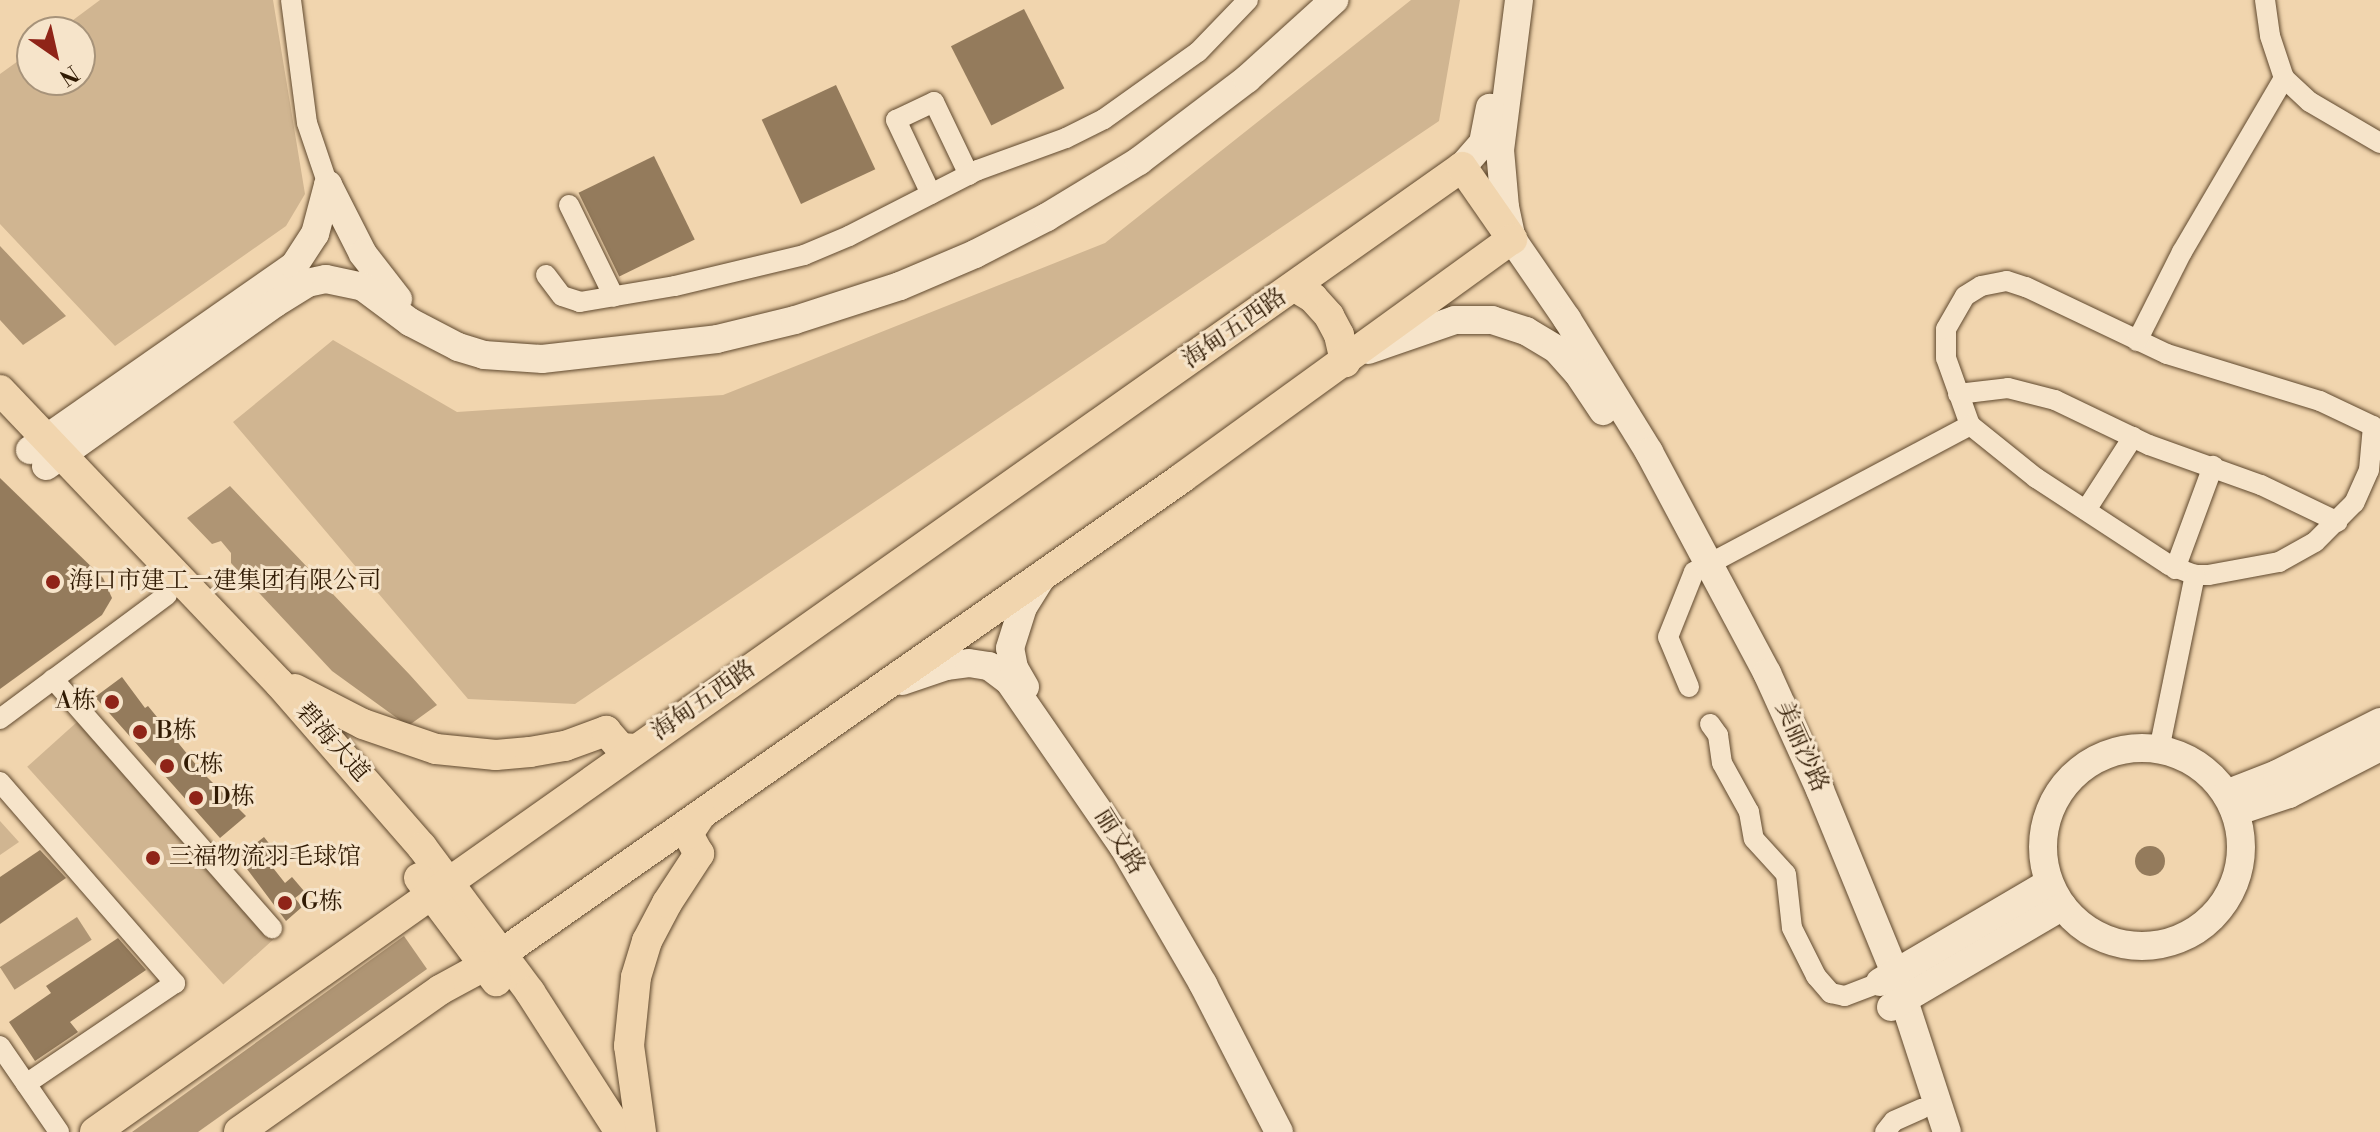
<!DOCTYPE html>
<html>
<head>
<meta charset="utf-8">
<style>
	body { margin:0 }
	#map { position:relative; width:2380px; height:1132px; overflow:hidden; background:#f1d5ae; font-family:"Libre Bodoni","Noto Serif SC",serif }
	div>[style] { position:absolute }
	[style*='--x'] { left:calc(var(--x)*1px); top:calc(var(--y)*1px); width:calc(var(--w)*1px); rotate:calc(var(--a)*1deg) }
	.green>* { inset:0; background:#d0b591; transform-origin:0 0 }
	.water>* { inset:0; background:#af9574; transform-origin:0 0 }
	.building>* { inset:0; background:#947b5c; transform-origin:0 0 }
	.round { border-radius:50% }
	.roads { filter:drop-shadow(0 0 2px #60492e) drop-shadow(0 0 2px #60492e) }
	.street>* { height:20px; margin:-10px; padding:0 10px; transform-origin:10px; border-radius:10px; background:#f6e4ca }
	.secondary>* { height:28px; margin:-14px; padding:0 14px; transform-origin:14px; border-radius:14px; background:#f6e4ca }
	.secondary>.ring { margin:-14px; padding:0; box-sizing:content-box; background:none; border:28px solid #f6e4ca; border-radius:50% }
	.primary>* { height:30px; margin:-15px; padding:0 15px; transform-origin:15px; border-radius:15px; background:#f1d5ae }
	.dots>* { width:22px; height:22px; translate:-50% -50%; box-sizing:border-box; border:4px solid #f6e4ca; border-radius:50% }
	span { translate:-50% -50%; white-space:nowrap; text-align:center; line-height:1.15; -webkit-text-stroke:6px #f6e4ca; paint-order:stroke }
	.street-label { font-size:24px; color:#301a03 }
	.poi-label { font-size:24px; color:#301a03 }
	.left { translate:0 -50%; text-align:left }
	.right { translate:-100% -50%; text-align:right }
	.north { position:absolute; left:16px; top:16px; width:80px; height:80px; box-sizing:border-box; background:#f6e4ca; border:2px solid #a7937a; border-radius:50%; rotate:146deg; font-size:22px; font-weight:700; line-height:32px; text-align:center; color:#301a03 }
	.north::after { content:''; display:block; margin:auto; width:28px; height:36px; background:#8f2418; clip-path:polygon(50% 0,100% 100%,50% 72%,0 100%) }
</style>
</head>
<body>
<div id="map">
	<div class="green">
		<div style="clip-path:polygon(100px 0,273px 0,305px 194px,286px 226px,115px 346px,0 224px,0 74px,32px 51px,32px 80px,80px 80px,80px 32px,57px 32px)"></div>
		<div style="clip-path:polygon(1411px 0,1460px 0,1439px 121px,575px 704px,468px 699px,233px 422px,333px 340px,457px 412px,723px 395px,1105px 243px)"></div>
		<div style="left:77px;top:722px;width:293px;height:67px;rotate:48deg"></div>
		<div style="clip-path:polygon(0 821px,19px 842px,0 855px)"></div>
	</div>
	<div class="water">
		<div style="clip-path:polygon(0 246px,66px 316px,23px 345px,0 320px)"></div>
		<div style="clip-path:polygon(230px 486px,410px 675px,437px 705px,408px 726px,332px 671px,231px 563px,231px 553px,221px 541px,212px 544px,187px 518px)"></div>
		<div style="left:77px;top:917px;width:27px;height:92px;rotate:57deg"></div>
		<div style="clip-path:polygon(404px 936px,427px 969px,198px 1132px,132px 1132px)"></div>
	</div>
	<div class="building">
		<div style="left:1024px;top:9px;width:89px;height:82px;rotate:63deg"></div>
		<div style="left:836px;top:85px;width:93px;height:82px;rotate:65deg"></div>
		<div style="left:654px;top:156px;width:93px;height:84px;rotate:64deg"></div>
		<div style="clip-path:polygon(0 478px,103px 578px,112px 598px,102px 615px,0 689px)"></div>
		<div style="clip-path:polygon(122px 677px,145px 708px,148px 706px,202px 772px,246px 816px,220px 838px,95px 697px)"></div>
		<div style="clip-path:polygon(264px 837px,275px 851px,266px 859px,285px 883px,292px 877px,304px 891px,295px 898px,302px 907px,286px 921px,238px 857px)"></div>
		<div class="round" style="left:2135px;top:846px;width:30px;height:30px"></div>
		<div style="clip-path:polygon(40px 850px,66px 878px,0 924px,0 877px)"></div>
		<div style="clip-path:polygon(118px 938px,146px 970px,70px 1022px,78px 1032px,35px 1061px,9px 1022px,51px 993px,46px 986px)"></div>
	</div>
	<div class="roads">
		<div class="street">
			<div style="--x:291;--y:0;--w:124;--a:82.6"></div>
			<div style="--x:307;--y:123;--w:65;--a:71.3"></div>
			<div style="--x:2265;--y:0;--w:36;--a:82"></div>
			<div style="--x:2270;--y:36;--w:44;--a:71.6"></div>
			<div style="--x:2284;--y:78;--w:35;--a:43"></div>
			<div style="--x:2310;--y:102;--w:81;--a:30.4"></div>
			<div style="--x:931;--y:194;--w:82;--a:-115.3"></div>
			<div style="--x:896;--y:120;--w:42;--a:-25.3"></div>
			<div style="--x:934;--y:102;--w:81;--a:64.4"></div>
			<div style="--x:569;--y:205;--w:102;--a:63.9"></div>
			<div style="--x:546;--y:275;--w:26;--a:53"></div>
			<div style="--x:562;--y:296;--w:19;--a:18"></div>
			<div style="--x:580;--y:302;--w:96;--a:-9.6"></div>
			<div style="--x:675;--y:286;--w:133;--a:-13.5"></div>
			<div style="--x:804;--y:255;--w:49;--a:-22.9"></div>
			<div style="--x:849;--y:236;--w:145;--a:-27.1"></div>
			<div style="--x:978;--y:170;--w:94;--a:-20"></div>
			<div style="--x:1066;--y:138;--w:42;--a:-26.6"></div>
			<div style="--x:1104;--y:119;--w:115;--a:-35.5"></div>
			<div style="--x:1198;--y:52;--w:72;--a:-46.1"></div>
			<div style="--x:2007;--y:281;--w:20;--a:18"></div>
			<div style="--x:2026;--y:287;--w:156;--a:25.4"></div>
			<div style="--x:2167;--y:354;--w:160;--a:17.1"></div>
			<div style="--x:2320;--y:401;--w:59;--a:25.3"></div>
			<div style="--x:2373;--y:426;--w:44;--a:95.2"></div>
			<div style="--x:2369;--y:470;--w:36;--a:114"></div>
			<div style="--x:2354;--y:503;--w:55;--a:135"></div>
			<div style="--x:2315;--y:542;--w:41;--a:150.9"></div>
			<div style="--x:2279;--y:562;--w:71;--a:169.5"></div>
			<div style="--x:2209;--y:575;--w:14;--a:180"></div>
			<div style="--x:2195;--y:575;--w:28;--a:-159"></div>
			<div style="--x:2169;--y:565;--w:159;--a:-146.8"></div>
			<div style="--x:2036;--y:478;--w:85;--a:-141.2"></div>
			<div style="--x:1970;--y:425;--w:71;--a:-109.7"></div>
			<div style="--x:1946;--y:358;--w:29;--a:-90"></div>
			<div style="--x:1946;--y:329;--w:38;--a:-60"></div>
			<div style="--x:1965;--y:296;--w:19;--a:-32"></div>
			<div style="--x:1981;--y:286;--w:26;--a:-11"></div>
			<div style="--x:2137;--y:341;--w:100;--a:-63.2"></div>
			<div style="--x:2182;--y:252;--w:202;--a:-59.6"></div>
			<div style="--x:1958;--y:394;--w:50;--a:-6.8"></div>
			<div style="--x:2008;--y:388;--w:49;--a:14.3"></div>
			<div style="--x:2055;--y:400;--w:104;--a:25.6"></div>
			<div style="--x:2149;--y:445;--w:119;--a:19.7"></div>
			<div style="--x:2261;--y:485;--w:85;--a:25.7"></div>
			<div style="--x:2086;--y:510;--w:87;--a:-57.2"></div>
			<div style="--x:2175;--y:569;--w:110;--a:-69.7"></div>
			<div style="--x:53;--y:679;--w:332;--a:48.7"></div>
			<div style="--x:1689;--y:687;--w:54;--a:-112.8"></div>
			<div style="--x:1668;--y:637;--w:70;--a:-68.2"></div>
			<div style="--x:1694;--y:572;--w:313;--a:-28"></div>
			<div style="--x:0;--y:719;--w:208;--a:-36.6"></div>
			<div style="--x:1710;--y:724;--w:14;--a:54"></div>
			<div style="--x:1718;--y:735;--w:28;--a:82"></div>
			<div style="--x:1722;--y:763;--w:56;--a:61.1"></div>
			<div style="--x:1749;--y:812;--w:27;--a:80"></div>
			<div style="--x:1754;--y:839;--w:47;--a:47.6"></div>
			<div style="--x:1786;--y:874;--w:54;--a:83.7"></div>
			<div style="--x:1792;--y:928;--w:54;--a:63.4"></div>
			<div style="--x:1816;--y:976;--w:23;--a:49"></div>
			<div style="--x:1831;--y:993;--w:14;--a:12"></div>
			<div style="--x:1845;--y:996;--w:36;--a:-21"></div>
			<div style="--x:2159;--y:750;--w:179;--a:-78.4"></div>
			<div style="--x:0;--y:782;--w:267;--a:49"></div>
			<div style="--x:175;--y:983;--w:180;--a:145.9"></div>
			<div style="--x:0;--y:1046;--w:104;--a:55.5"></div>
			<div style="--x:1885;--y:1132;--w:14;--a:-51"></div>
			<div style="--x:1894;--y:1121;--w:30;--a:-24"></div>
		</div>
		<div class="secondary">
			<div style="--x:1519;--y:0;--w:151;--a:97.2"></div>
			<div style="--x:1500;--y:150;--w:57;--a:85"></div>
			<div style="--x:1505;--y:207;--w:33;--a:78"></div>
			<div style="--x:1512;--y:239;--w:97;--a:55.5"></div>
			<div style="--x:1567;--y:319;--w:156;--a:58.3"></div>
			<div style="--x:1649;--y:452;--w:251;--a:61.9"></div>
			<div style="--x:1767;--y:673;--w:128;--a:65.6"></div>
			<div style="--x:1820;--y:790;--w:198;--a:67.7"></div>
			<div style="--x:1895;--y:973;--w:167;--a:71.9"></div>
			<div style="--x:1462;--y:167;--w:32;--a:-49"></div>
			<div style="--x:1483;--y:143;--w:36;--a:-79"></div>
			<div style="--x:328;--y:185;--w:77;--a:63.1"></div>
			<div style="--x:363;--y:254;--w:57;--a:52.1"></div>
			<div style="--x:1368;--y:350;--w:92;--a:-19"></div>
			<div style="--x:1455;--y:320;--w:37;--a:0"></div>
			<div style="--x:1492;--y:320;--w:36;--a:18"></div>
			<div style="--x:1526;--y:331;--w:35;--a:31"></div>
			<div style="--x:1556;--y:349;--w:31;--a:48"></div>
			<div style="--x:1577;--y:372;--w:47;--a:56.3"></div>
			<div style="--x:30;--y:450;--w:322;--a:-34.9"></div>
			<div style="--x:294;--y:266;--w:38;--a:-57"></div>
			<div style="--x:315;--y:234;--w:51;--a:-75.1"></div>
			<div style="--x:46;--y:466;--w:280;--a:-35.4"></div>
			<div style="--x:274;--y:304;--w:39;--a:-32"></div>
			<div style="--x:307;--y:283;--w:19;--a:-12"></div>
			<div style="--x:326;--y:279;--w:38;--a:12"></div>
			<div style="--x:363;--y:287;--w:59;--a:36.7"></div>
			<div style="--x:410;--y:322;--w:54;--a:27.5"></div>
			<div style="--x:458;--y:347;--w:27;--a:17"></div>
			<div style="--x:484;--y:355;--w:58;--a:3.9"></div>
			<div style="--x:542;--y:359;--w:176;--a:-6.5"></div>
			<div style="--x:717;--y:339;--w:80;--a:-13.7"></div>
			<div style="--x:795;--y:320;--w:110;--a:-17.9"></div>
			<div style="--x:900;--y:286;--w:82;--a:-23.1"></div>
			<div style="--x:975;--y:254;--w:81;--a:-27.2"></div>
			<div style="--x:1047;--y:217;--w:108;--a:-31.3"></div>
			<div style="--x:1139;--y:161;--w:136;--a:-37.2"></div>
			<div style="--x:1247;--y:79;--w:118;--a:-42.2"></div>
			<div style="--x:902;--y:681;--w:46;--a:-18.8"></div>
			<div style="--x:946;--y:666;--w:23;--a:-7"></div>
			<div style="--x:969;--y:663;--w:20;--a:9"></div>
			<div style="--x:989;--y:666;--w:25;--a:37"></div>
			<div style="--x:1009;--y:681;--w:201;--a:55.4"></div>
			<div style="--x:1123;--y:846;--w:160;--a:59.9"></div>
			<div style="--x:1203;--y:984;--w:166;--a:62.8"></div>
			<div style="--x:1025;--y:687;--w:22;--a:-120"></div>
			<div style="--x:1014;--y:668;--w:20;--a:-101"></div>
			<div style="--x:1010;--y:648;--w:43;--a:-72.4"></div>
			<div style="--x:1023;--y:607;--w:36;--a:-58"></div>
			<div class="ring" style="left:2043px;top:748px;width:170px;height:170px"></div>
			<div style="--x:2226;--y:794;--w:55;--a:-21.4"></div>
			<div style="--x:2277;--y:774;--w:115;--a:-26.8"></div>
			<div style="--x:2235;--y:812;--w:57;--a:-18.4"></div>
			<div style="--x:2289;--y:794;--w:102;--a:-27.3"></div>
			<div style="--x:1880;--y:982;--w:196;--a:-30.4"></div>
			<div style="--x:1891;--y:1007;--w:199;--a:-30.4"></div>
		</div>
		<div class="primary">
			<div style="--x:1295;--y:287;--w:21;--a:31"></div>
			<div style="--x:1313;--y:298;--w:24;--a:48"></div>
			<div style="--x:1329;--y:316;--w:21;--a:62"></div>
			<div style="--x:1339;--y:335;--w:28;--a:77"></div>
			<div style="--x:0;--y:390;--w:405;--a:46.4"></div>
			<div style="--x:279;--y:683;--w:218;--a:48.9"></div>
			<div style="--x:422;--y:847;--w:181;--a:53.3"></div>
			<div style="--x:530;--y:992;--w:166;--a:57.3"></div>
			<div style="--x:295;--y:689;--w:76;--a:27.2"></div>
			<div style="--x:363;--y:724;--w:77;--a:18.9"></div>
			<div style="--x:436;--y:749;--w:60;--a:5.7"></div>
			<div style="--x:496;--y:755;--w:34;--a:-5"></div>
			<div style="--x:530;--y:752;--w:36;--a:-10"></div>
			<div style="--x:565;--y:746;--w:44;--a:-20.1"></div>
			<div style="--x:606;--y:731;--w:23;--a:49"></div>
			<div style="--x:621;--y:748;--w:15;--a:4"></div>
			<div style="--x:419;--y:878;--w:129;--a:53.2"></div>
			<div style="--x:95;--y:1132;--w:1673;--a:-35.22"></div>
			<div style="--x:1462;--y:167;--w:88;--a:55.2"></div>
			<div style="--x:1512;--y:239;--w:407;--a:144.1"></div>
			<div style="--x:1182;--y:478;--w:852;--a:145.04"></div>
			<div style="--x:484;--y:966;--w:50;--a:151.4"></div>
			<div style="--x:440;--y:990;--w:246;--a:144.8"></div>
			<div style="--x:641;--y:1132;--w:87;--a:-97.9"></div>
			<div style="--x:629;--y:1046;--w:69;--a:-84.2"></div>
			<div style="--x:636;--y:977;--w:38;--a:-73"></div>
			<div style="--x:647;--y:941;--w:43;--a:-62.2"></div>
			<div style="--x:667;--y:903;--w:59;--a:-56.9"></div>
			<div style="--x:699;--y:854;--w:23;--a:-119"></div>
			<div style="--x:688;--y:834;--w:23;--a:-56"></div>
		</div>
	</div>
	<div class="dots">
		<div style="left:53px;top:582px;background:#8f2418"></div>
		<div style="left:112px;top:702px;background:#8f2418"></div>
		<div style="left:140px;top:732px;background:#8f2418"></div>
		<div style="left:167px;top:766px;background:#8f2418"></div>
		<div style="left:196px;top:798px;background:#8f2418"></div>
		<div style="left:153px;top:858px;background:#8f2418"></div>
		<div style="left:285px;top:903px;background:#8f2418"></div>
	</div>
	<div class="street-label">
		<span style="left:1235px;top:329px;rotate:-35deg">海甸五西路</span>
		<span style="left:704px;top:701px;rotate:-35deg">海甸五西路</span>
		<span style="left:332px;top:743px;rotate:48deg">碧海大道</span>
		<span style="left:1801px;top:747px;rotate:66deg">美丽沙路</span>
		<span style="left:1119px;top:842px;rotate:58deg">丽文路</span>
	</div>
	<div class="poi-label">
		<span class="left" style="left:69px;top:582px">海口市建工一建集团有限公司</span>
		<span class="right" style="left:96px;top:702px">A栋</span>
		<span class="left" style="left:156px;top:732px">B栋</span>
		<span class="left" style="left:183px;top:766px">C栋</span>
		<span class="left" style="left:212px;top:798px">D栋</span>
		<span class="left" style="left:169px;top:858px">三福物流羽毛球馆</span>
		<span class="left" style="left:301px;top:903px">G栋</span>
	</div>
	<div class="north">N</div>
</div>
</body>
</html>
